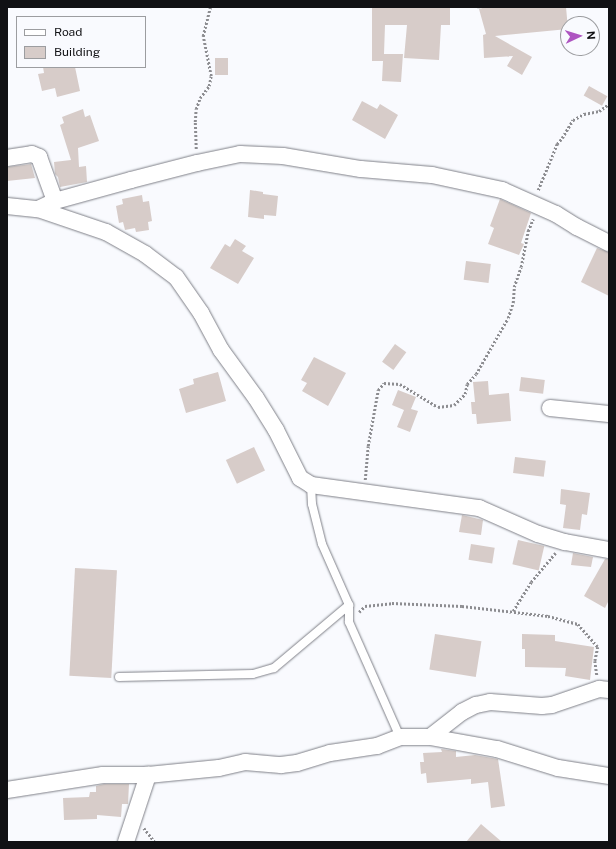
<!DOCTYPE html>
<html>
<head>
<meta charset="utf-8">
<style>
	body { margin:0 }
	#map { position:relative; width:616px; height:849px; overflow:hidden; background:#f9fafe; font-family:"Public Sans",sans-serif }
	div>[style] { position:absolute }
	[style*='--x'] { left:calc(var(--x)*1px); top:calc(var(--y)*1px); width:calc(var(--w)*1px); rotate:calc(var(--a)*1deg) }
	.building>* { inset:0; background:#d7ccc9; transform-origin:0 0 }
	.path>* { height:2.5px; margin-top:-1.25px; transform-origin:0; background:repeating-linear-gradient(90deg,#8d8d91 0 2px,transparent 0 4px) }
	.roads { filter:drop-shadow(0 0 1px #7f8088) drop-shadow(0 0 1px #7f8088) }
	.lane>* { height:8px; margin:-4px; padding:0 4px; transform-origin:4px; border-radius:4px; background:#fff }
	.street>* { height:16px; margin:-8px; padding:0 8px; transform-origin:8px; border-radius:8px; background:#fff }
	span { translate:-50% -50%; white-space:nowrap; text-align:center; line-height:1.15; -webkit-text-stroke:3.5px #f9fafe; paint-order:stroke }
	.frame { position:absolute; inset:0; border:8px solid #111114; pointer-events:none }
	.legend { position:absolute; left:16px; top:16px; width:130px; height:52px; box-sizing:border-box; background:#f9fafe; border:1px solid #9c9da0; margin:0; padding:5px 7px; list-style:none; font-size:12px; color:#111114 }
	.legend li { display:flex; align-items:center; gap:8px; height:20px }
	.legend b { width:20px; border:1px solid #9c9da0 }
	.north { position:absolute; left:560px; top:16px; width:40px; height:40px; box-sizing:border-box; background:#f9fafe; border:1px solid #9c9da0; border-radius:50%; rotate:86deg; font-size:11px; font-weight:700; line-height:16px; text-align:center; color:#111114 }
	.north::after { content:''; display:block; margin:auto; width:14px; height:18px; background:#ae55c1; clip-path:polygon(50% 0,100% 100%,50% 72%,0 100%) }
</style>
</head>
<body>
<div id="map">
	<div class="building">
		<div style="clip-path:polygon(372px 7px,450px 7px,450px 25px,441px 25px,439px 60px,404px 58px,407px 25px,385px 25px,384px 54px,403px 54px,401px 82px,382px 81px,383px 61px,372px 61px)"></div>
		<div style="clip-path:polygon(486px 7px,566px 7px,568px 29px,495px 36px,532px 57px,522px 75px,507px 66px,513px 56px,484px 58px,483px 35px,486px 34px,479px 9px)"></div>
		<div style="left:215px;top:58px;width:13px;height:17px"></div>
		<div style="clip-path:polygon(43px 67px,75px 67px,80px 91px,57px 97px,55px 88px,42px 91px,38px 74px,44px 73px)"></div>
		<div style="left:589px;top:86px;width:21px;height:11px;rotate:29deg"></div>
		<div style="clip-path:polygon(362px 101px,377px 109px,380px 104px,398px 115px,385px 139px,352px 120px)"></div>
		<div style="clip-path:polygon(83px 109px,85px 117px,90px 115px,99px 141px,78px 148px,79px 167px,86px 166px,87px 182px,60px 187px,58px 177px,55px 174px,54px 162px,71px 160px,60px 125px,64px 123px,62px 117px)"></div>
		<div style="clip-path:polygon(31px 164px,35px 178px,7px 181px,7px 167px)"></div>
		<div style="clip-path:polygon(250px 190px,263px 192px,263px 194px,278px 196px,276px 216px,264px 215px,264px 219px,248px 217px)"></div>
		<div style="clip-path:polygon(142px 195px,143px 202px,149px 201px,152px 221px,148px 222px,149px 230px,136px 232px,135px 228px,125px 230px,123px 222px,119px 223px,116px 206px,123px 204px,122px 199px)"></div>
		<div style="clip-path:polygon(500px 199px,531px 213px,521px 243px,524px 244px,519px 255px,488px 244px,494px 228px,490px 226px)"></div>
		<div style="clip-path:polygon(235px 239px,246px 246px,242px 251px,254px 258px,238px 284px,210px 268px,225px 244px,230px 247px)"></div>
		<div style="clip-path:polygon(597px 248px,609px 252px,609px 296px,581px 282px)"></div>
		<div style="left:466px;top:261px;width:25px;height:19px;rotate:7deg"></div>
		<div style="left:395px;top:344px;width:14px;height:22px;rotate:36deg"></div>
		<div style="clip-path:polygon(314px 357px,346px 373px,328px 406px,302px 391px,307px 383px,301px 380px)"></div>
		<div style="clip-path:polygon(218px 372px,226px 401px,186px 413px,179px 389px,194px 384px,193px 379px)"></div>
		<div style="left:521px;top:377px;width:24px;height:14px;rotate:7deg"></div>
		<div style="clip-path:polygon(488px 381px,489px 395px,509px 393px,511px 421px,477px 424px,476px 414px,472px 414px,471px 402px,475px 402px,473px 382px)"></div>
		<div style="clip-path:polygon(398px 390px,416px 397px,411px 409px,418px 411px,410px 432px,397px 427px,404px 410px,392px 405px)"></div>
		<div style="left:254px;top:447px;width:26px;height:31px;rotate:65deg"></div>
		<div style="left:515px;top:457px;width:31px;height:16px;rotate:7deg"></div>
		<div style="clip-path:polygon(561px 489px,590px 493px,587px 515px,582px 514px,580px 530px,563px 528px,566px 505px,560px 504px)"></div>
		<div style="clip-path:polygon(462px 515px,483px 520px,481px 535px,459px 532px)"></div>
		<div style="left:518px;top:540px;width:27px;height:25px;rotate:13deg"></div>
		<div style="left:471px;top:544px;width:24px;height:16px;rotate:9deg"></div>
		<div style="clip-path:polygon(573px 553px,593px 557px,591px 567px,571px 565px)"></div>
		<div style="clip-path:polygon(605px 559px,609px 559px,609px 600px,605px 608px,584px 596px)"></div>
		<div style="left:75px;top:568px;width:42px;height:108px;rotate:3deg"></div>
		<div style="left:435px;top:634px;width:47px;height:36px;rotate:9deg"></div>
		<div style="clip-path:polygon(522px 634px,555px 635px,555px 641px,594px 647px,590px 680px,565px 676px,566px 668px,525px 667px,525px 649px,522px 649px)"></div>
		<div style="clip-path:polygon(441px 749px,456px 751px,456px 757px,475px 755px,498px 759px,505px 806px,491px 808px,488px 782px,471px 784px,471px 779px,427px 783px,426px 773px,421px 774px,420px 762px,424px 762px,423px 753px,442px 752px)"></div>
		<div style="clip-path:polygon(104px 784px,129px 784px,128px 804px,122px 804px,121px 817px,97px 815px,97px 819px,64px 820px,63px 798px,89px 797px,90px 792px,96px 792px,96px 786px)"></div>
		<div style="clip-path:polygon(481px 824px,502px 842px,466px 842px)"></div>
	</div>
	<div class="path">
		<div style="--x:479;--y:7;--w:1;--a:90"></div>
		<div style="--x:196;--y:149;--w:27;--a:-92"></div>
		<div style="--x:195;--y:122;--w:13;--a:-86"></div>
		<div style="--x:196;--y:109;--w:12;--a:-70"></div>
		<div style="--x:200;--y:98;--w:15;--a:-53"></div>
		<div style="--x:209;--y:86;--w:10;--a:-79"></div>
		<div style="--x:211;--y:76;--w:41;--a:-101.3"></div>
		<div style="--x:203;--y:36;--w:30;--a:-76"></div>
		<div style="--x:538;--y:190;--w:50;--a:-67.6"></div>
		<div style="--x:557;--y:144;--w:8;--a:-50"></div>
		<div style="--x:562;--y:138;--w:21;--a:-59"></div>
		<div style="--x:573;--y:120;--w:13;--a:-29"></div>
		<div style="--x:584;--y:114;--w:15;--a:-11"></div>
		<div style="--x:599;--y:111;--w:12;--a:-35"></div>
		<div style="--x:365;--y:480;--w:34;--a:-85"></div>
		<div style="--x:368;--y:446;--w:57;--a:-79.9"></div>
		<div style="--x:378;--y:390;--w:9;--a:-49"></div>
		<div style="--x:384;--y:383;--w:16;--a:4"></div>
		<div style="--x:400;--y:384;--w:44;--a:31.2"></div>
		<div style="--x:438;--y:407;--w:16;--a:-7"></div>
		<div style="--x:454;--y:405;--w:16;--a:-45"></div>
		<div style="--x:465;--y:394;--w:10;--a:-79"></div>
		<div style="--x:467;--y:384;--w:13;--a:-48"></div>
		<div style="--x:476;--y:374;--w:64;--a:-60.3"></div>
		<div style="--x:508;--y:318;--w:16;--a:-72"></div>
		<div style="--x:513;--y:303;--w:16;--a:-86"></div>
		<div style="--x:514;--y:287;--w:21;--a:-71"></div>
		<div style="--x:521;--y:267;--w:37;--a:-79"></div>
		<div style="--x:528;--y:231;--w:13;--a:-67"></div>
		<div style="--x:513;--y:611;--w:34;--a:-58"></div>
		<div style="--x:531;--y:582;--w:38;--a:-50"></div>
		<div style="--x:359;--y:612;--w:8;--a:-45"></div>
		<div style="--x:365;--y:606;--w:27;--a:-6"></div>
		<div style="--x:392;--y:603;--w:70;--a:2.5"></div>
		<div style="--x:462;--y:606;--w:87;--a:6.6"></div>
		<div style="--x:548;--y:616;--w:31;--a:15"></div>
		<div style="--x:578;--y:624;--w:30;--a:49"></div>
		<div style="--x:598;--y:647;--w:14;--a:102"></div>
		<div style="--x:595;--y:661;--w:15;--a:82"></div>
		<div style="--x:144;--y:828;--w:18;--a:52"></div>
	</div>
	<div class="roads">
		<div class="lane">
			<div style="--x:311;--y:485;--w:19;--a:87"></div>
			<div style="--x:312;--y:504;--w:41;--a:76"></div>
			<div style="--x:322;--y:544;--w:67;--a:66.1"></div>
			<div style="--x:349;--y:605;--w:17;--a:90"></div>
			<div style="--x:349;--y:622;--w:126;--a:66.1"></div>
			<div style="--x:119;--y:677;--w:134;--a:-1.3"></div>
			<div style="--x:253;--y:674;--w:22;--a:-16"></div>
			<div style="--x:274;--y:668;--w:98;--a:-40"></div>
		</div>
		<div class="street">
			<div style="--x:7;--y:158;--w:25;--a:-9"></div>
			<div style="--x:32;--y:154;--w:8;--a:23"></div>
			<div style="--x:39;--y:157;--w:47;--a:70"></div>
			<div style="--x:7;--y:206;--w:31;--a:6"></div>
			<div style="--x:38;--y:209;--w:19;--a:-25"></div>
			<div style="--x:55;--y:201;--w:79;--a:-15.4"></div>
			<div style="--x:131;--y:180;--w:68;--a:-14.4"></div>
			<div style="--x:197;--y:163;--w:44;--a:-11.8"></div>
			<div style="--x:240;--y:154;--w:43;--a:2.7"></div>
			<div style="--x:283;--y:156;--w:79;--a:9.5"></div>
			<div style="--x:361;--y:169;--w:71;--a:4.8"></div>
			<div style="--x:432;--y:175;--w:72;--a:12.1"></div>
			<div style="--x:502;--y:190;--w:59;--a:24"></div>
			<div style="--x:556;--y:214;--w:25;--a:32"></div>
			<div style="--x:577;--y:227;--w:36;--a:27"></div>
			<div style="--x:38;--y:209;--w:72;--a:18.7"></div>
			<div style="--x:106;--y:232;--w:45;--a:29.4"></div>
			<div style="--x:145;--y:254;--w:39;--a:37"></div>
			<div style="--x:176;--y:277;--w:44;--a:55.2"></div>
			<div style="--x:201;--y:313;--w:42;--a:61.6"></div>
			<div style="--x:221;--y:350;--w:59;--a:53.9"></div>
			<div style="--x:256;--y:398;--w:38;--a:58"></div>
			<div style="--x:276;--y:430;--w:54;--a:63.4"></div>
			<div style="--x:300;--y:478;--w:13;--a:32"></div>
			<div style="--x:311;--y:485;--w:170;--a:7.8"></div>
			<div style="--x:479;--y:508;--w:64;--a:23.8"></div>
			<div style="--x:538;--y:534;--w:28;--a:17"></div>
			<div style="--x:565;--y:542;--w:45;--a:10.3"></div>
			<div style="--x:550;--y:408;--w:59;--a:5.8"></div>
			<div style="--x:430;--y:737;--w:68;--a:10.2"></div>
			<div style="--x:497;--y:749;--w:64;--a:17.3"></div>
			<div style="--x:558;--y:768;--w:52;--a:8.9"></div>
			<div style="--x:7;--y:790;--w:97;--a:-8.9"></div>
			<div style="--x:103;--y:775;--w:45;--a:0"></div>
			<div style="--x:148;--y:775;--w:71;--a:-5.6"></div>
			<div style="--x:219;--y:768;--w:27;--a:-13"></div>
			<div style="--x:245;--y:762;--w:36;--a:5"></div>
			<div style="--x:281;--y:765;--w:16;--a:-7"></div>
			<div style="--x:297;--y:763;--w:34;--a:-17"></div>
			<div style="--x:330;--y:753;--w:48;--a:-8.5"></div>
			<div style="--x:377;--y:746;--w:25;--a:-21"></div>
			<div style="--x:400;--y:737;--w:30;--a:0"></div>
			<div style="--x:430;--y:737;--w:41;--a:-38"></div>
			<div style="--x:462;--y:712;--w:16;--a:-27"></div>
			<div style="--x:476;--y:705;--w:14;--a:-12"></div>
			<div style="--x:490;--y:702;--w:52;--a:4.4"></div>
			<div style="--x:542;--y:706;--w:10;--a:-6"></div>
			<div style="--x:552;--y:705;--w:50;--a:-18.8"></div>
			<div style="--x:599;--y:689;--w:10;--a:6"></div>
			<div style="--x:126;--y:842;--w:71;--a:-71.8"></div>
		</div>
	</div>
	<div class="frame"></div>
	<ul class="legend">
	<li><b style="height:5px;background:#fff"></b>Road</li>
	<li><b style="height:11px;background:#d7ccc9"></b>Building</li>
	</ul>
	<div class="north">N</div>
</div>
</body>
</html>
